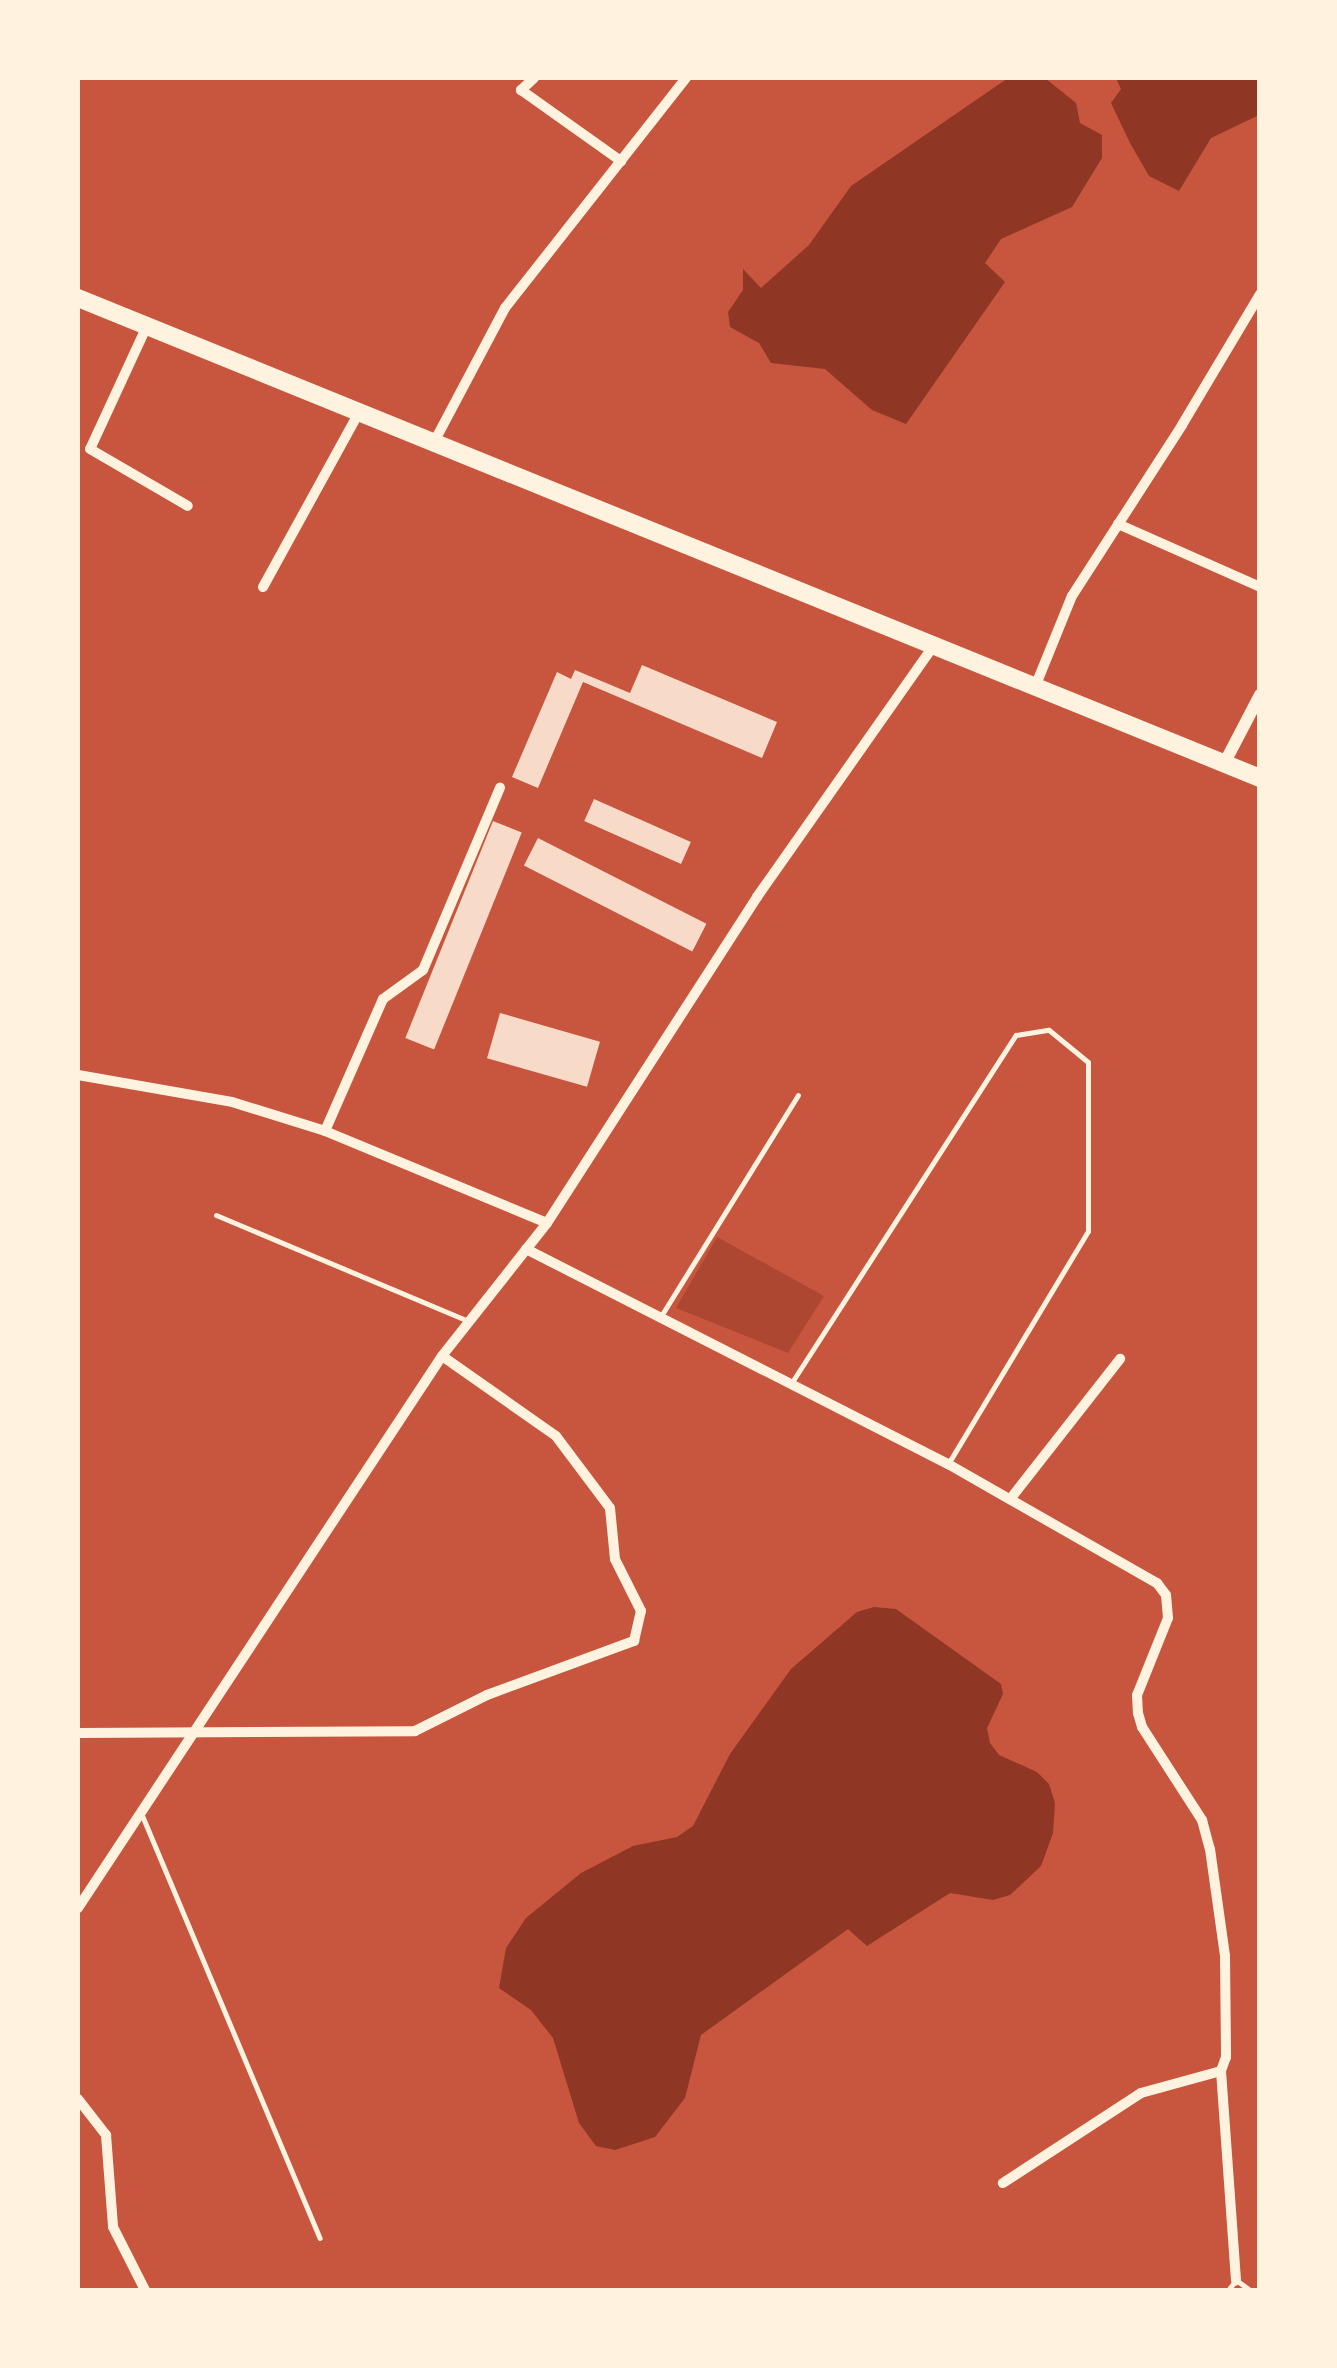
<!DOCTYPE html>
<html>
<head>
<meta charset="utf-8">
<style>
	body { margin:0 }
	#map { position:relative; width:1337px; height:2368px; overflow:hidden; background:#c8553d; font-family:"Alegreya Sans",sans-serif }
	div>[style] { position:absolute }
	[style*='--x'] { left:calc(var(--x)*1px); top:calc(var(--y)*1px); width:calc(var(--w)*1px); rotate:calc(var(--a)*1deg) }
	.green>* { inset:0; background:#ae4732 }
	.water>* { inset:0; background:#8f3625 }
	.building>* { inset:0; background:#f7dbc8; transform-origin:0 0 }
	.service>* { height:5px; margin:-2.5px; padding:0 2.5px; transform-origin:2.5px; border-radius:2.5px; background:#fff3e0 }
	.minor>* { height:10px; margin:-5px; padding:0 5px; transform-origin:5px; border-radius:5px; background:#fff3e0 }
	.tertiary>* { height:12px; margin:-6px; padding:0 6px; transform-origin:6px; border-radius:6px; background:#fff3e0 }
	.trunk>* { height:18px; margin:-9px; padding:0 9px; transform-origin:9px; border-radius:9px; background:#fff3e0 }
	span { translate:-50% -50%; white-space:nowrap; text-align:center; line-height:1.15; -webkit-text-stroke:8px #fff3e0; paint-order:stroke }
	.frame { position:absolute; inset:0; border:80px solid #fff3e0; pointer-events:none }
</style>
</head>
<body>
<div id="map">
	<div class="green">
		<div style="clip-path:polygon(717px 1237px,824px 1296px,788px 1353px,676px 1308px)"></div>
	</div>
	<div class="water">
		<div style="clip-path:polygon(1008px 78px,1045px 78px,1076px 103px,1080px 123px,1102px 135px,1102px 158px,1072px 207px,1001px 239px,985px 263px,1005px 282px,906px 424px,872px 410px,825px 369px,771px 363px,759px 343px,730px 327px,728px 312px,743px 290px,743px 269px,761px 288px,809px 245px,851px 186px)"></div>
		<div style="clip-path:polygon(1116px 78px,1259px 78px,1259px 115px,1211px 138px,1179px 191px,1149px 176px,1130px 143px,1111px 103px,1121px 89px)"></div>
		<div style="clip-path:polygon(874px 1607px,896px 1609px,1001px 1684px,1003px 1694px,987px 1728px,990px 1743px,999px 1755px,1037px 1772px,1049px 1784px,1055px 1803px,1053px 1833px,1041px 1866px,1010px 1895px,993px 1900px,950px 1893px,867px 1946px,848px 1929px,701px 2035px,685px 2098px,655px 2137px,615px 2150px,596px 2146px,579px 2123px,553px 2038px,531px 2010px,499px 1988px,506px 1948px,526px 1918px,581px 1873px,633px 1846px,677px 1837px,693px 1826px,730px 1754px,791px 1669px,857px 1612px)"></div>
	</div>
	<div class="building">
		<div style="clip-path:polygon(642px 665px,777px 722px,762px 758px,583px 682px,538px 788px,512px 777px,557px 672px,571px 679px,575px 670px,630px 693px)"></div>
		<div style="left:594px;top:799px;width:106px;height:24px;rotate:24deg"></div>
		<div style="left:493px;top:821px;width:31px;height:234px;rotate:22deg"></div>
		<div style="left:538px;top:838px;width:189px;height:31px;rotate:27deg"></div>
		<div style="left:500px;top:1013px;width:104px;height:47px;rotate:16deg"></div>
	</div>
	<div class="service">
		<div style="--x:216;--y:1215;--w:273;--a:22.8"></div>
		<div style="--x:661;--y:1316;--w:260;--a:-58.2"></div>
		<div style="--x:792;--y:1382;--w:413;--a:-57.2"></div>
		<div style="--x:1016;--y:1035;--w:33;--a:-9"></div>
		<div style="--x:1049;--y:1030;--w:50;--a:39.4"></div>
		<div style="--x:1088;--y:1062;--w:169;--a:90"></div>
		<div style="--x:1088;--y:1231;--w:272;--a:121"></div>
		<div style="--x:141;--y:1813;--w:461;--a:67.2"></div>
		<div style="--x:1228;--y:2290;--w:13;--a:-51"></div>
		<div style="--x:1236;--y:2280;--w:17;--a:36"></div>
	</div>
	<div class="minor">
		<div style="--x:534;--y:78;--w:18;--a:137"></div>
		<div style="--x:521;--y:90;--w:123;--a:35.4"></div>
		<div style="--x:146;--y:328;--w:133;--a:114.8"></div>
		<div style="--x:90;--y:449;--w:113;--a:30.2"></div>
		<div style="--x:433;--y:444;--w:154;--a:-62.1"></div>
		<div style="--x:505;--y:308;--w:293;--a:-51.8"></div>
		<div style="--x:1118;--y:524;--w:155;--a:23.9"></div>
		<div style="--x:263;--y:587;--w:197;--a:-61.2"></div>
		<div style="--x:1035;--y:687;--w:98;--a:-67.9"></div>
		<div style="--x:1072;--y:596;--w:203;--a:-57.2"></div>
		<div style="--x:1182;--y:425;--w:152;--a:-59.2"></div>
		<div style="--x:78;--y:1075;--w:156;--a:9.9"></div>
		<div style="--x:232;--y:1102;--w:97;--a:17.3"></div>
		<div style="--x:325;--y:1131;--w:240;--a:22.5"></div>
		<div style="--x:325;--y:1131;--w:144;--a:-66.3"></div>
		<div style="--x:383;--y:999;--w:49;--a:-35.9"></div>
		<div style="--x:423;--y:970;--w:198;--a:-67.1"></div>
		<div style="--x:526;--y:1249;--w:474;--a:27"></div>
		<div style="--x:948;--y:1464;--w:241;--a:29.7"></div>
		<div style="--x:1157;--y:1583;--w:15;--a:53"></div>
		<div style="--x:1166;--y:1595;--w:23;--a:85"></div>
		<div style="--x:1168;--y:1618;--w:83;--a:111.9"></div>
		<div style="--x:1137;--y:1695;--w:18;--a:87"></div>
		<div style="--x:1138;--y:1713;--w:15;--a:74"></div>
		<div style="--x:1142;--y:1727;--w:111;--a:57.2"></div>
		<div style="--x:1202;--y:1820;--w:30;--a:75"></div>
		<div style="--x:1210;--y:1849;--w:108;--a:82"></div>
		<div style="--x:1225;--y:1956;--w:101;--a:89.4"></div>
		<div style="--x:1226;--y:2057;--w:15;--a:110"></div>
		<div style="--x:1221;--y:2071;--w:83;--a:164.6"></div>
		<div style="--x:1141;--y:2093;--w:165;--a:146.9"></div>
		<div style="--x:1011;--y:1498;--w:177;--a:-51.9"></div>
		<div style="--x:78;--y:1733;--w:337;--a:-0.3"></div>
		<div style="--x:415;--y:1731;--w:80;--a:-26.6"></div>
		<div style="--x:487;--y:1695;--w:157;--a:-20.2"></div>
		<div style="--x:634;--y:1641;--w:31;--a:-77"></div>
		<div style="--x:641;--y:1611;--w:58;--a:-116.6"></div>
		<div style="--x:615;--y:1559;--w:51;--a:-95.6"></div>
		<div style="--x:610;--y:1508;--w:90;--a:-126.9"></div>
		<div style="--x:556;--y:1436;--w:139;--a:-144.9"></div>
		<div style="--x:78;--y:1908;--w:661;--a:-56.6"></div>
		<div style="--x:442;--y:1356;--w:169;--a:-51.7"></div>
		<div style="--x:547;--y:1223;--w:388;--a:-57.2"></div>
		<div style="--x:757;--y:897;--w:306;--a:-54.9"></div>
		<div style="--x:1221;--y:2071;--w:210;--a:85.9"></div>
		<div style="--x:78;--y:2099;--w:46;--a:52.1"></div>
		<div style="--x:106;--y:2135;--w:92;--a:85.6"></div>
		<div style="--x:113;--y:2227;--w:71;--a:63.1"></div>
	</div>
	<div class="tertiary">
		<div style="--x:1225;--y:762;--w:76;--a:-62.4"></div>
	</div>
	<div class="trunk">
		<div style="--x:78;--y:298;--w:1276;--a:22.1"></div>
	</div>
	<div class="frame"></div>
</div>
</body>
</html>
